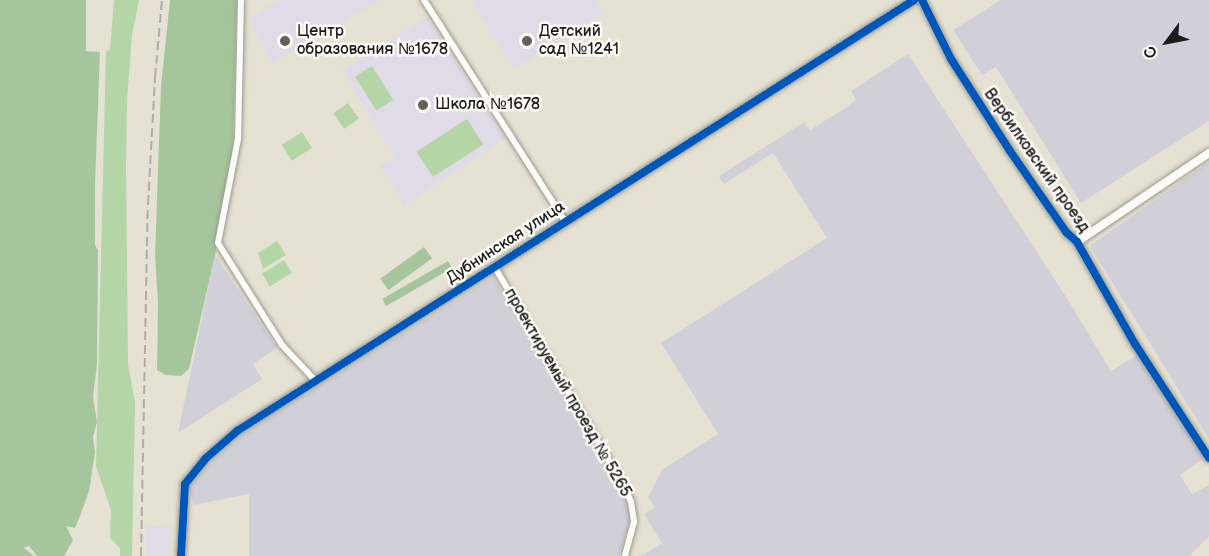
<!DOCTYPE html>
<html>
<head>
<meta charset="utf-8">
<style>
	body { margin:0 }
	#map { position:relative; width:1209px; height:556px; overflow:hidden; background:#e6e2d3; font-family:"Balsamiq Sans",sans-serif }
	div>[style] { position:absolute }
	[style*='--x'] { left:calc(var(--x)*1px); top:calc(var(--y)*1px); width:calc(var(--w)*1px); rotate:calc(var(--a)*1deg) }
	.built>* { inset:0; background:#dfdbe7; transform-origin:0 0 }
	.industrial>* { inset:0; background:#d1d0d8 }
	.green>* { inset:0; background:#b4d5a6; transform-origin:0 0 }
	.forest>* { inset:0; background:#a5c69c; transform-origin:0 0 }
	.roads { filter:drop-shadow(0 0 2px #9d9b92) drop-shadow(0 0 2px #9d9b92) }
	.minor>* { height:6px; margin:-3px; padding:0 3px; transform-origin:3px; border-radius:3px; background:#fbfbf8 }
	.tertiary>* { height:8px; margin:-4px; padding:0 4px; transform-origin:4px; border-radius:4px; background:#fbfbf8 }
	.rail>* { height:2px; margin-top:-1px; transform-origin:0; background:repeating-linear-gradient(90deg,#aeadab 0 9px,transparent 0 13.5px) }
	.cycleway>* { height:8px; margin:-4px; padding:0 4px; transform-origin:4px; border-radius:4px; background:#0057b8 }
	.dots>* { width:16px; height:16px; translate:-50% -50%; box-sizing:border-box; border:3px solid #fdfcf7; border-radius:50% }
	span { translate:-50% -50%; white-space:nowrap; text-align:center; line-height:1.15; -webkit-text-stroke:5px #fdfcf7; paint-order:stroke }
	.poi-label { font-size:16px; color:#1c1c1c }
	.left { translate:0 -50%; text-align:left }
	.street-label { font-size:16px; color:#1c1c1c }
	.north { position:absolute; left:1137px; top:12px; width:60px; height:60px; -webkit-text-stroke:4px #fdfcf7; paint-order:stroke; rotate:238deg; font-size:16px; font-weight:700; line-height:24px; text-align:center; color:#1c1c1c }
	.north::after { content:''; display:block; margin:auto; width:21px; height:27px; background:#1c1c1c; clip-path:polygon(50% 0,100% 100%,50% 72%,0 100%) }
</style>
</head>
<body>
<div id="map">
	<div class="built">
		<div style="clip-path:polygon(279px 0,380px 0,271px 64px,249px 19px)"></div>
		<div style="clip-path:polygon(471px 0,595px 0,602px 13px,514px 69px)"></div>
		<div style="clip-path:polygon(427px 17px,505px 139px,404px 205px,380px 166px,395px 157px,342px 70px)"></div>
		<div style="left:146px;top:526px;width:25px;height:30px;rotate:2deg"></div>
	</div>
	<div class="industrial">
		<div style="clip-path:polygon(1001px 0,1209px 0,1209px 121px,1081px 203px,996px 67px,982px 75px,953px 30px)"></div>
		<div style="clip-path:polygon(908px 54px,1068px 300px,1111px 371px,1136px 356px,1204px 458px,1180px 475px,1192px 494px,1209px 485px,1209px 536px,1189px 556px,641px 556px,662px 543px,644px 514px,655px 508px,648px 497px,663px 469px,718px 434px,661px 343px,827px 238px,773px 153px,724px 184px,719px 176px,804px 122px,810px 130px,847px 107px,856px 100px,851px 91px)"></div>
		<div style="clip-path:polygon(1209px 162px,1209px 439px,1091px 248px,1091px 245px)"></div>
		<div style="clip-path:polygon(215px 255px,277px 348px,253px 364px,262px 379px,178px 433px)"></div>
		<div style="clip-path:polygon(493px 277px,622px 489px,631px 519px,619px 556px,249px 556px,249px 494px,194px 505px,189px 489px,208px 466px,243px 434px)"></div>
	</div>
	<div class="green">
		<div style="clip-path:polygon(114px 0,139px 0,132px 35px,127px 100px,126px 166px,128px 364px,135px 403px,132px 556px,120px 556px,120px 548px,110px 538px,111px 510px,96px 466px,106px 51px,110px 50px)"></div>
		<div style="left:372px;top:66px;width:40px;height:20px;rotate:58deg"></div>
		<div style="left:348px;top:103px;width:19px;height:18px;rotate:55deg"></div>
		<div style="left:467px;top:119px;width:30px;height:60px;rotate:57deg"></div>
		<div style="left:302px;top:132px;width:19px;height:24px;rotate:58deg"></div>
		<div style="clip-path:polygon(277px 241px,286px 255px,263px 269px,258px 253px)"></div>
		<div style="left:284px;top:260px;width:15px;height:26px;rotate:58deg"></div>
	</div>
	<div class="forest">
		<div style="clip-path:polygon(0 0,86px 0,86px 51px,100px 52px,95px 184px,95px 245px,98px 250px,97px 364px,93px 397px,97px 422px,93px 437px,95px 452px,89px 491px,80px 516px,75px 528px,66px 526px,73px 540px,64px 556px,37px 556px,29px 546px,24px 548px,34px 556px,0 556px)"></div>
		<div style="clip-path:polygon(170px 0,237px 0,233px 146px,215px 255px,189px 369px,181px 376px,166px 375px,157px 370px,158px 303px,155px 255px,161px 86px)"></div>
		<div style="left:424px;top:247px;width:14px;height:54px;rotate:54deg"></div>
		<div style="left:448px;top:261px;width:8px;height:76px;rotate:60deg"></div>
	</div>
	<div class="roads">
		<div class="minor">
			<div style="--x:241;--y:0;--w:139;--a:91.2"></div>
			<div style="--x:238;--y:139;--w:106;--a:100.9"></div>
			<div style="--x:218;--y:243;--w:120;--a:57.9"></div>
			<div style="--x:282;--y:345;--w:48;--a:46.7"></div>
			<div style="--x:424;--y:0;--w:262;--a:57.5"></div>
			<div style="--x:494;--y:266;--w:256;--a:59.4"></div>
			<div style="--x:624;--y:486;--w:17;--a:66"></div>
			<div style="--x:631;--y:502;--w:20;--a:81"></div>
			<div style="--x:634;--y:522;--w:35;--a:105"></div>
		</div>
		<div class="tertiary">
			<div style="--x:922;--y:0;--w:66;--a:63.8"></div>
			<div style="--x:951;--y:59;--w:109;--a:57.3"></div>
			<div style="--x:1010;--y:151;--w:98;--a:55.3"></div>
			<div style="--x:1066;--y:232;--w:15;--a:42"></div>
			<div style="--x:1077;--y:242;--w:117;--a:60.4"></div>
			<div style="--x:1135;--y:344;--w:136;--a:57"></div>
			<div style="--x:1077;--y:242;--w:159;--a:-34"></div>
			<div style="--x:181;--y:556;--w:72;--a:-86.8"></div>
			<div style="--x:185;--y:484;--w:32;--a:-51"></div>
			<div style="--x:205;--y:459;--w:43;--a:-41.2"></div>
			<div style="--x:237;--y:431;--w:803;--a:-32.48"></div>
		</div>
	</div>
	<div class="rail">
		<div style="--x:141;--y:556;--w:352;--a:-88.9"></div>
		<div style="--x:148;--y:204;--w:127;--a:-86.8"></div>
		<div style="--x:155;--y:77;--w:77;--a:-84.8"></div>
	</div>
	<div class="cycleway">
		<div style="--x:922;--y:0;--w:66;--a:63.8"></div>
		<div style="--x:951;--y:59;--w:109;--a:57.3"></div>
		<div style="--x:1010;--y:151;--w:98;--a:55.3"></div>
		<div style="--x:1066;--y:232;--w:15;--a:42"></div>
		<div style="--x:1077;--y:242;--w:117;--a:60.4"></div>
		<div style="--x:1135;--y:344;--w:136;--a:57"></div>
		<div style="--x:181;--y:556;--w:72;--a:-86.8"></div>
		<div style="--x:185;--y:484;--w:32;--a:-51"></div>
		<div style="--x:205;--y:459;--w:43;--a:-41.2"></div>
		<div style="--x:237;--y:431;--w:803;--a:-32.48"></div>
	</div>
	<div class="dots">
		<div style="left:285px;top:41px;background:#63615c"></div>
		<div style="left:527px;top:41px;background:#63615c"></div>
		<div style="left:423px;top:105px;background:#63615c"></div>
	</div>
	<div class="poi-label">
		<span class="left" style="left:297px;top:41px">Центр<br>образования №1678</span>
		<span class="left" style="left:539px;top:41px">Детский<br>сад №1241</span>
		<span class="left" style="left:435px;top:105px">Школа №1678</span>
	</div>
	<div class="street-label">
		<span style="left:1036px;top:161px;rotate:55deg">Вербилковский проезд</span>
		<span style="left:506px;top:243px;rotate:-33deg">Дубнинская улица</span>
		<span style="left:567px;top:393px;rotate:60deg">проектируемый проезд № 5265</span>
	</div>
	<div class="north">С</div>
</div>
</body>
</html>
